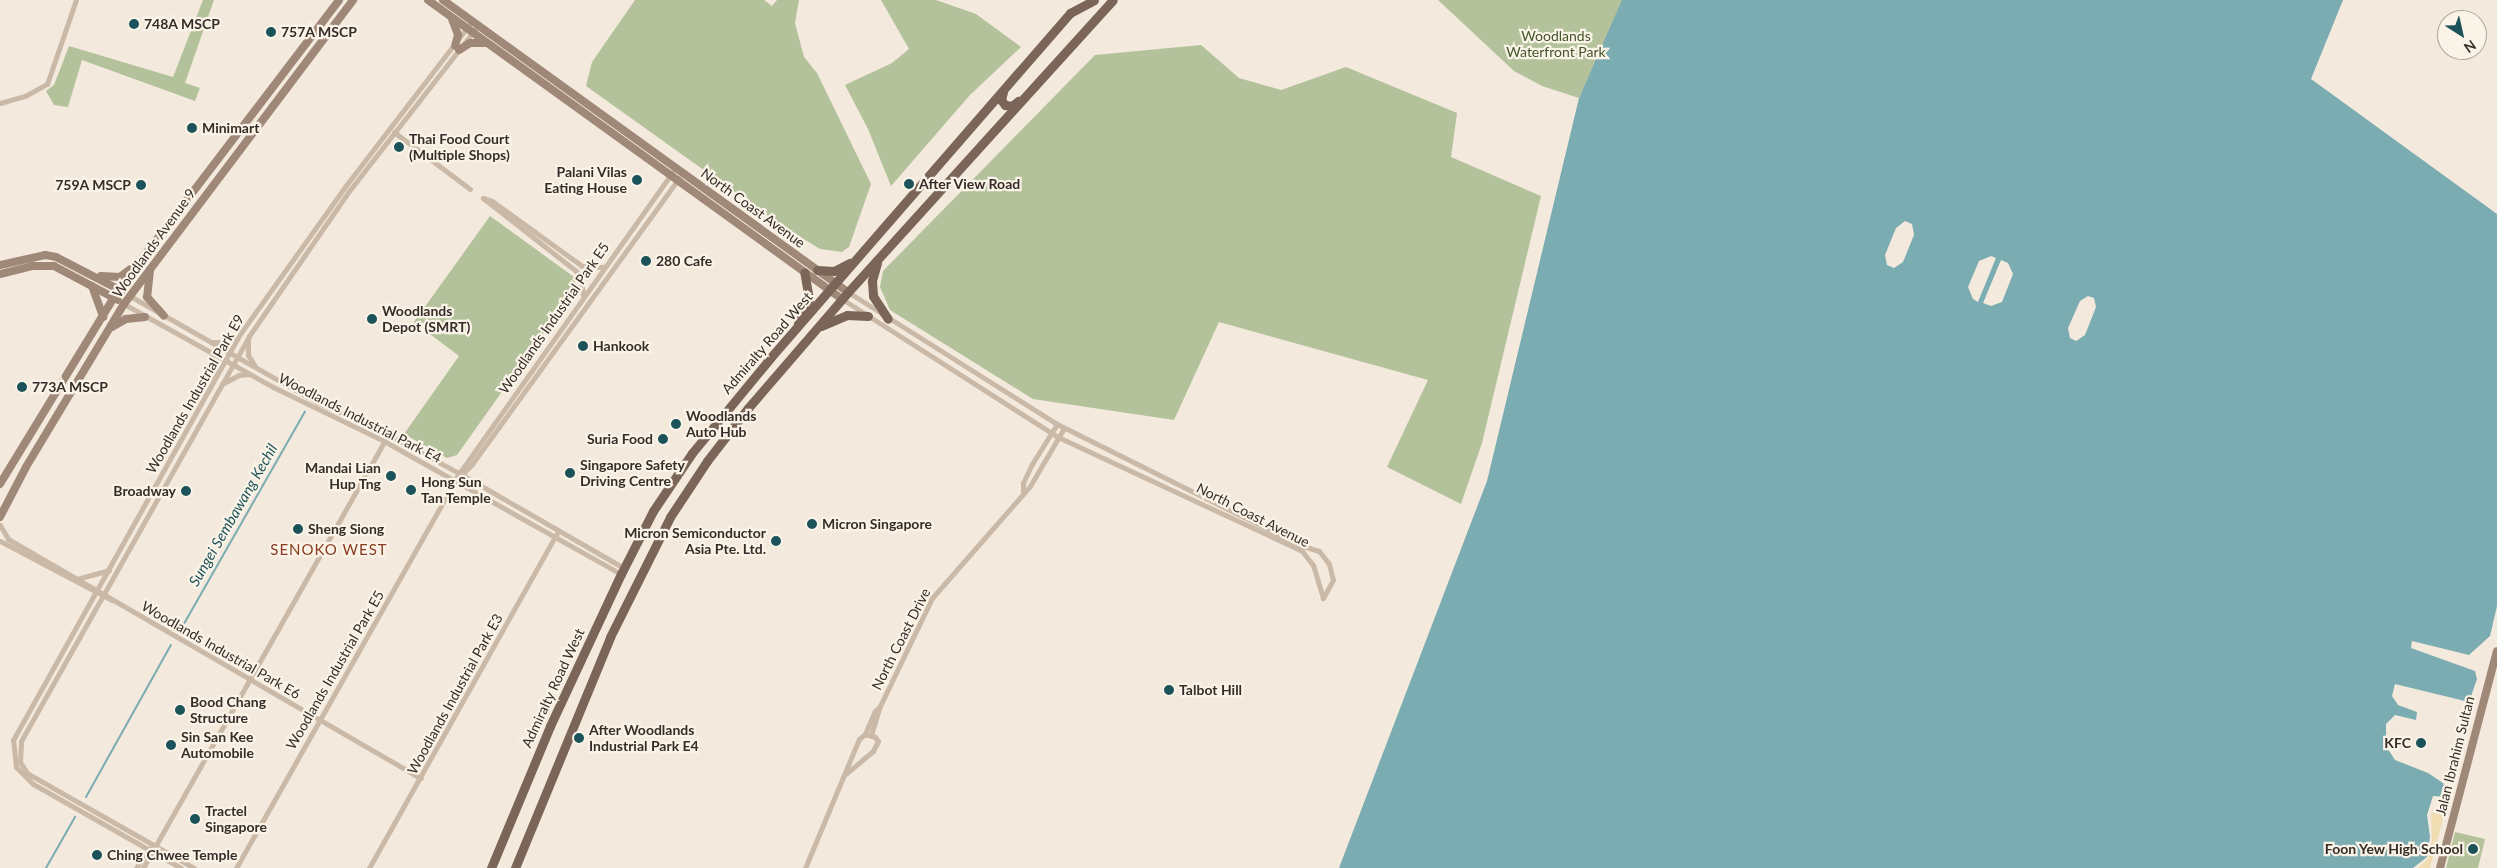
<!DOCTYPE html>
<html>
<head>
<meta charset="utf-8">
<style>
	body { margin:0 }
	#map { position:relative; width:2497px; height:868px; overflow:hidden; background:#f3e9dc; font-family:Lato,sans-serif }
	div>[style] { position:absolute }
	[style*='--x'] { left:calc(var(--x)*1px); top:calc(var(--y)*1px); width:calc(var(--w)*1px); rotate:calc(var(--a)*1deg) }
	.green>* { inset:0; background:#b3c29b }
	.sand>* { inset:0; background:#efdcb1 }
	.water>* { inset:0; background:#7aacb1 }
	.stream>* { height:2px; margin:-1px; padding:0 1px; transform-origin:1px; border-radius:1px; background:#7aacb1 }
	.street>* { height:5px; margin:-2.5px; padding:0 2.5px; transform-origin:2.5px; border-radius:2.5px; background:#cbb9a7 }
	.secondary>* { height:8px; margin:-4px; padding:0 4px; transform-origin:4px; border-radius:4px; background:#9f8878 }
	.primary>* { height:9px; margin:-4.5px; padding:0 4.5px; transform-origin:4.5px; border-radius:4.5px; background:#7a6558 }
	.dots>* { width:14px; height:14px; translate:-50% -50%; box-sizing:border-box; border:2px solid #faf3e8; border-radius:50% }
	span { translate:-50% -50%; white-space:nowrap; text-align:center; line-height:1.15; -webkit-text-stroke:4.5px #faf3e8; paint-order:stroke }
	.poi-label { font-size:14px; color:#372d28; font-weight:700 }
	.left { translate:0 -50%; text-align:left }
	.right { translate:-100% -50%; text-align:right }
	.park-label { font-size:14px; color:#45562b }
	.street-label { font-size:14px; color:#372d28 }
	.water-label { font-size:15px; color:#1c535a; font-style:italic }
	.neighbourhood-label { font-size:15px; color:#893c1f; letter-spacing:1px }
	.north { position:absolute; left:2437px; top:10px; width:50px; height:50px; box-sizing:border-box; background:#faf3e8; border:1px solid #aca49b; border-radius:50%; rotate:145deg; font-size:14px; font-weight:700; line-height:20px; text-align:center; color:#372d28 }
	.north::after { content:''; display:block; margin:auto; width:18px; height:22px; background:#1c535a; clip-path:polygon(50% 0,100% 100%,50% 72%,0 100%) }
</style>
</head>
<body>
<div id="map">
	<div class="green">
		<div style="clip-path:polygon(203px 0,214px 0,185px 83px,200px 88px,195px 101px,82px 60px,68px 107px,54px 105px,46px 91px,54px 85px,69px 46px,173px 77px)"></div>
		<div style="clip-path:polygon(635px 0,764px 0,772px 6px,777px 0,799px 0,795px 23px,804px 57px,817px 73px,871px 184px,849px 247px,842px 252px,820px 249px,781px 225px,586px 86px,592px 62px)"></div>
		<div style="clip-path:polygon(881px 0,936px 0,976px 14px,1021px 47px,970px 95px,891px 186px,868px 129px,845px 85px,892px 63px,909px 49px)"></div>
		<div style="clip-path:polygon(1438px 0,1623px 0,1579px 98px,1542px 86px,1514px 71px)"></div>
		<div style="clip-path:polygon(1201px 45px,1239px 78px,1281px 90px,1346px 67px,1457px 113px,1451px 157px,1541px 196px,1482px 443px,1461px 504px,1387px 467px,1428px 380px,1219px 322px,1174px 420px,1033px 399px,890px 310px,880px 287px,883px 271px,1095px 55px)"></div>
		<div style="clip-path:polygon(490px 216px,574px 277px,576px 288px,457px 455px,447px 458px,404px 434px,459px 356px,414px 322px)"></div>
		<div style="clip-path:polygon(2455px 832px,2485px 839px,2478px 868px,2446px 868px)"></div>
	</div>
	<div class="sand">
		<div style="clip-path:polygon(2431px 812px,2444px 815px,2430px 868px,2418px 868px,2428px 859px,2432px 839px)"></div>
	</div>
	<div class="water">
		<div style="clip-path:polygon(evenodd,1622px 0,2343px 0,2311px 79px,2497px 214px,2497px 606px,2490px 636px,2469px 655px,2412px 641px,2411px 648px,2475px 671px,2477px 679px,2469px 702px,2395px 684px,2392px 696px,2398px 705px,2417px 712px,2416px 720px,2395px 715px,2386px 724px,2386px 746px,2395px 760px,2428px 773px,2443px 783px,2448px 797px,2433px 796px,2427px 815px,2430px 837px,2427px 857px,2413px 868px,1339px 868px,1487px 481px,1579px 98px,1622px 0,1905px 221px,1912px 224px,1914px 235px,1903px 262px,1894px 268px,1887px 265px,1885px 255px,1896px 228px,1905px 221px,1622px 0,1991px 256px,1996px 258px,1978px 302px,1973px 299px,1968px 287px,1979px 261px,1991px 256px,1622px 0,2001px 260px,2008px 263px,2013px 274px,2002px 302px,1991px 306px,1983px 303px,2001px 260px,1622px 0,2088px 296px,2094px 298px,2096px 307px,2085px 335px,2076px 341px,2070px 338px,2068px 328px,2080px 301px,2088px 296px)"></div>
	</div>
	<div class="stream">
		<div style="--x:181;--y:629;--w:250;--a:-60.3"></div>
		<div style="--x:86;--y:797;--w:174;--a:-60.8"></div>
		<div style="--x:46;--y:868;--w:59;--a:-60.4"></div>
	</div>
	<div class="street">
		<div style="--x:0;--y:103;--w:26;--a:-16"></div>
		<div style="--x:25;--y:96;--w:25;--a:-29"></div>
		<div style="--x:47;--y:84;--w:89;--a:-71"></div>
		<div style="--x:394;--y:132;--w:95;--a:36.9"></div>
		<div style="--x:848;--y:292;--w:247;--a:32.3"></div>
		<div style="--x:1057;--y:424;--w:271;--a:26.5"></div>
		<div style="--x:1300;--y:545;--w:20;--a:18"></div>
		<div style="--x:1319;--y:551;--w:16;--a:52"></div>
		<div style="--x:1329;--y:564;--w:16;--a:76"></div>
		<div style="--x:1333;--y:580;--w:21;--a:119"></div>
		<div style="--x:583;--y:295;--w:17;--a:-97"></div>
		<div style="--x:581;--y:278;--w:9;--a:-126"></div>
		<div style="--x:576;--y:271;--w:118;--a:-141.9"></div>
		<div style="--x:483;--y:198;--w:9;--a:18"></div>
		<div style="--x:492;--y:201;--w:111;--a:35.8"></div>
		<div style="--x:582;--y:266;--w:21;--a:3"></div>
		<div style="--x:130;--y:296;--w:216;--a:29.6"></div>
		<div style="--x:318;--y:403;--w:56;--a:22.9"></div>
		<div style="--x:370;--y:425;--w:99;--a:28.4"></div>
		<div style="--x:457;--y:472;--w:193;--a:29.9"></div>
		<div style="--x:842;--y:299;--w:256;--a:32.6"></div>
		<div style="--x:1058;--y:437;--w:269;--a:25"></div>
		<div style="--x:1302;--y:551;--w:18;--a:52"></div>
		<div style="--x:1313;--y:565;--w:34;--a:73"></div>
		<div style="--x:124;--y:304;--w:171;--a:29.1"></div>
		<div style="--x:273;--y:387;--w:123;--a:25.9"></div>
		<div style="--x:384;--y:441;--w:272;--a:29.3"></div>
		<div style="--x:248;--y:339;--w:16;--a:90"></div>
		<div style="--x:248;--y:355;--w:13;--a:58"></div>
		<div style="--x:211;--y:342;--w:18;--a:0"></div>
		<div style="--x:229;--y:342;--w:11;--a:-34"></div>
		<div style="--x:211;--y:355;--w:11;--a:68"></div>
		<div style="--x:215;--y:365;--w:12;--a:99"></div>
		<div style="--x:222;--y:384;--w:19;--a:-28"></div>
		<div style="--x:239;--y:375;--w:10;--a:-6"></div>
		<div style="--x:453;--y:482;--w:379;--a:-54.7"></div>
		<div style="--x:1023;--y:494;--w:11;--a:-90"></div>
		<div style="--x:1023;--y:483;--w:21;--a:-65"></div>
		<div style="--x:1032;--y:464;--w:47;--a:-58"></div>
		<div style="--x:0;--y:525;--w:16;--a:60"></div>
		<div style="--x:8;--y:539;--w:477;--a:30.1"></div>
		<div style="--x:0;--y:541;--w:127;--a:27.8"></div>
		<div style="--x:80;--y:578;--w:30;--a:-15"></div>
		<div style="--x:865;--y:734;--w:25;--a:-67"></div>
		<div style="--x:875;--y:711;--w:7;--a:-45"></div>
		<div style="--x:871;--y:735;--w:30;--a:-73"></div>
		<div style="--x:880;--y:706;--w:120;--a:-64.3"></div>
		<div style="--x:932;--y:598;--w:149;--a:-48.8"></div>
		<div style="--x:1030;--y:486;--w:67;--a:-59.6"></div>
		<div style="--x:136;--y:868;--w:24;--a:-55"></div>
		<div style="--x:143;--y:868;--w:492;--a:-60.5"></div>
		<div style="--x:181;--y:868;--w:170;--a:-150.4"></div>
		<div style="--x:33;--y:784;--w:24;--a:-135"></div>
		<div style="--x:16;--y:767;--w:27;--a:-96"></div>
		<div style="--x:13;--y:740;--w:465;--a:-60.8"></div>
		<div style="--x:240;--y:334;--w:184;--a:-54.5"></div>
		<div style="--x:347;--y:184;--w:207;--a:-52.5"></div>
		<div style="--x:194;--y:868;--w:192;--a:-150.4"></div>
		<div style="--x:27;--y:773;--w:13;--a:-122"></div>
		<div style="--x:20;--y:762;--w:21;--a:-87"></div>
		<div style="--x:21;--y:741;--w:465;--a:-60.6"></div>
		<div style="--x:249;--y:336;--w:176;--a:-55.4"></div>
		<div style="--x:349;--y:191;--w:212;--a:-52.1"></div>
		<div style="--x:236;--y:868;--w:441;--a:-60.5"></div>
		<div style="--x:453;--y:484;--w:28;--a:-46"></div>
		<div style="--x:472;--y:464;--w:353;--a:-54.1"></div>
		<div style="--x:369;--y:868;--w:384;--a:-60.7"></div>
		<div style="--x:805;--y:868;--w:140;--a:-67.3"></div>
		<div style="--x:859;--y:739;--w:8;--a:-40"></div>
		<div style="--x:865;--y:734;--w:10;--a:17"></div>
		<div style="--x:875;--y:737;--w:5;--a:53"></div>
		<div style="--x:878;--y:741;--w:11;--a:117"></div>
		<div style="--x:873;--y:751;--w:35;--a:140"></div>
	</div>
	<div class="secondary">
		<div style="--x:428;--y:0;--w:511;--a:35.84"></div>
		<div style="--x:443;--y:0;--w:499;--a:35.8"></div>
		<div style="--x:452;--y:19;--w:17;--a:69"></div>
		<div style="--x:458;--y:35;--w:11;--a:105"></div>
		<div style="--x:459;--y:50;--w:13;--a:-32"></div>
		<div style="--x:470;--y:43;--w:16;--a:0"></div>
		<div style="--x:0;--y:265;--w:46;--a:-12.5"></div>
		<div style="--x:45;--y:255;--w:11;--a:10"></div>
		<div style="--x:56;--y:257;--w:74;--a:27.3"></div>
		<div style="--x:150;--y:270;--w:27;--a:96"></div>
		<div style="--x:147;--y:297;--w:25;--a:48"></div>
		<div style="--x:0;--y:274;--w:33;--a:-14"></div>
		<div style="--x:32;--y:266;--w:22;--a:0"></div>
		<div style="--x:54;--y:266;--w:72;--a:28"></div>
		<div style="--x:101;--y:276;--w:19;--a:3"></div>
		<div style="--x:120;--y:277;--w:15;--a:-37"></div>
		<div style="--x:92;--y:286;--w:33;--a:70"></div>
		<div style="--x:112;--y:327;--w:16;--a:-30"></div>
		<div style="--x:126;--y:319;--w:19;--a:-6"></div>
		<div style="--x:0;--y:484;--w:228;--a:-58.6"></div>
		<div style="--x:119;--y:289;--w:363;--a:-52.7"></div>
		<div style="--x:0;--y:517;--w:56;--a:-62.5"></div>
		<div style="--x:26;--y:467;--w:190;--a:-59"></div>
		<div style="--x:124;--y:304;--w:381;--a:-53"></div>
		<div style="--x:2440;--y:868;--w:224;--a:-75.3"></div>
	</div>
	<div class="primary">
		<div style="--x:1003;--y:92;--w:8;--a:104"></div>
		<div style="--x:1001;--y:100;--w:6;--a:51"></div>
		<div style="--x:1005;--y:105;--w:7;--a:8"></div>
		<div style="--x:1012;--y:106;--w:8;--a:-40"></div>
		<div style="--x:877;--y:263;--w:19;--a:106"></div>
		<div style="--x:872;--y:281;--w:15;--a:86"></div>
		<div style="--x:873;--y:296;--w:27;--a:57"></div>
		<div style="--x:817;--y:270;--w:17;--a:3"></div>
		<div style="--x:834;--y:271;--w:18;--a:-27"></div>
		<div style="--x:798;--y:323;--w:26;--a:-65"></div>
		<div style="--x:809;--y:299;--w:27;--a:-100"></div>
		<div style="--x:821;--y:326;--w:28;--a:-23"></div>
		<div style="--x:847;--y:315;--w:21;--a:3"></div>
		<div style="--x:491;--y:868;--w:154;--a:-67.4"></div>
		<div style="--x:550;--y:726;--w:168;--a:-65"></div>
		<div style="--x:621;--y:574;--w:71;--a:-63.1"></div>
		<div style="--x:653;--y:511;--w:70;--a:-56.1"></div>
		<div style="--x:692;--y:453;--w:124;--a:-50.5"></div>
		<div style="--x:771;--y:357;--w:456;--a:-49"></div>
		<div style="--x:1070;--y:13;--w:27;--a:-28"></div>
		<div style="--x:515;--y:868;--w:250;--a:-67.6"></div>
		<div style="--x:610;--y:637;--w:134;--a:-63.4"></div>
		<div style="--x:670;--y:517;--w:67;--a:-56.5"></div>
		<div style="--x:707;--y:461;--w:67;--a:-52.3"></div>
		<div style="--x:748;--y:408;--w:153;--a:-49.2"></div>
		<div style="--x:848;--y:292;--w:394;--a:-47.8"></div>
	</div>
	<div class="dots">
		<div style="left:134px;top:24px;background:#1c535a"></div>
		<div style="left:271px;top:32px;background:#1c535a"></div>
		<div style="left:192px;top:128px;background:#1c535a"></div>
		<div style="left:399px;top:147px;background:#1c535a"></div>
		<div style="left:637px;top:180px;background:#1c535a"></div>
		<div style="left:909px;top:184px;background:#1c535a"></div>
		<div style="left:141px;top:185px;background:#1c535a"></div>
		<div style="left:646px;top:261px;background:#1c535a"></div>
		<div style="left:372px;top:319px;background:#1c535a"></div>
		<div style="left:583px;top:346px;background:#1c535a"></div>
		<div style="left:22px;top:387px;background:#1c535a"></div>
		<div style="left:676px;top:424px;background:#1c535a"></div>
		<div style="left:663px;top:439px;background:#1c535a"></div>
		<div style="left:570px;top:473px;background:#1c535a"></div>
		<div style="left:391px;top:476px;background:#1c535a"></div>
		<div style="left:411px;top:490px;background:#1c535a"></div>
		<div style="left:186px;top:491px;background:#1c535a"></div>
		<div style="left:812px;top:524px;background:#1c535a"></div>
		<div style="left:298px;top:529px;background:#1c535a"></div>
		<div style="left:776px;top:541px;background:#1c535a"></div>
		<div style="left:1169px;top:690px;background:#1c535a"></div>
		<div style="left:180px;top:710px;background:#1c535a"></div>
		<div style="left:579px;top:738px;background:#1c535a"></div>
		<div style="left:2421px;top:743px;background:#1c535a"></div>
		<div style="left:171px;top:745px;background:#1c535a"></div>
		<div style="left:195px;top:819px;background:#1c535a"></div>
		<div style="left:2473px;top:849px;background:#1c535a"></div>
		<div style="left:97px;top:855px;background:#1c535a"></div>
	</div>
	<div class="poi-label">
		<span class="left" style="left:144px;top:24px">748A MSCP</span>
		<span class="left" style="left:281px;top:32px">757A MSCP</span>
		<span class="left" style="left:202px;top:128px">Minimart</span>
		<span class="left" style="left:409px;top:147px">Thai Food Court<br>(Multiple Shops)</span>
		<span class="right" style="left:627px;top:180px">Palani Vilas<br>Eating House</span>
		<span class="left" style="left:919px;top:184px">After View Road</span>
		<span class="right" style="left:131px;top:185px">759A MSCP</span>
		<span class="left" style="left:656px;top:261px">280 Cafe</span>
		<span class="left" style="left:382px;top:319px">Woodlands<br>Depot (SMRT)</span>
		<span class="left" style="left:593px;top:346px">Hankook</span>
		<span class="left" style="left:32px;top:387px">773A MSCP</span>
		<span class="left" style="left:686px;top:424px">Woodlands<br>Auto Hub</span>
		<span class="right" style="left:653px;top:439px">Suria Food</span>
		<span class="left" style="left:580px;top:473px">Singapore Safety<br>Driving Centre</span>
		<span class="right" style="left:381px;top:476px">Mandai Lian<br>Hup Tng</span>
		<span class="left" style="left:421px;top:490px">Hong Sun<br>Tan Temple</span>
		<span class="right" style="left:176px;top:491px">Broadway</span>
		<span class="left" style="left:822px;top:524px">Micron Singapore</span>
		<span class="left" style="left:308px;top:529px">Sheng Siong</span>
		<span class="right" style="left:766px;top:541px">Micron Semiconductor<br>Asia Pte. Ltd.</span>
		<span class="left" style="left:1179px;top:690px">Talbot Hill</span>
		<span class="left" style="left:190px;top:710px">Bood Chang<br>Structure</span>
		<span class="left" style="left:589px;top:738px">After Woodlands<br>Industrial Park E4</span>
		<span class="left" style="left:181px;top:745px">Sin San Kee<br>Automobile</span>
		<span class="right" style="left:2411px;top:743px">KFC</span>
		<span class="left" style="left:205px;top:819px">Tractel<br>Singapore</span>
		<span class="right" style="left:2463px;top:849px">Foon Yew High School</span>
		<span class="left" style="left:107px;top:855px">Ching Chwee Temple</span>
	</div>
	<div class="park-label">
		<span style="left:1556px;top:44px">Woodlands<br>Waterfront Park</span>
	</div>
	<div class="street-label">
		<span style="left:753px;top:208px;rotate:36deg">North Coast Avenue</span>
		<span style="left:154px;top:243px;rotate:-54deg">Woodlands Avenue 9</span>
		<span style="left:554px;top:318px;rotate:-55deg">Woodlands Industrial Park E5</span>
		<span style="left:767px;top:343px;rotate:-49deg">Admiralty Road West</span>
		<span style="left:195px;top:394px;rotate:-60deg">Woodlands Industrial Park E9</span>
		<span style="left:360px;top:418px;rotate:27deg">Woodlands Industrial Park E4</span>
		<span style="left:1253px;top:515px;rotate:27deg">North Coast Avenue</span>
		<span style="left:901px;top:639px;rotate:-63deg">North Coast Drive</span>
		<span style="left:221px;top:650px;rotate:30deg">Woodlands Industrial Park E6</span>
		<span style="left:335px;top:670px;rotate:-60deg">Woodlands Industrial Park E5</span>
		<span style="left:553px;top:688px;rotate:-65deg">Admiralty Road West</span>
		<span style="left:455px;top:694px;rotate:-61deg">Woodlands Industrial Park E3</span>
		<span style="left:2455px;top:756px;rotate:-76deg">Jalan Ibrahim Sultan</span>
	</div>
	<div class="water-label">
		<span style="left:233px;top:515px;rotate:-60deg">Sungei Sembawang Kechil</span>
	</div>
	<div class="neighbourhood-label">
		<span style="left:329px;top:550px">SENOKO WEST</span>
	</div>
	<div class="north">N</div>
</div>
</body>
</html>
